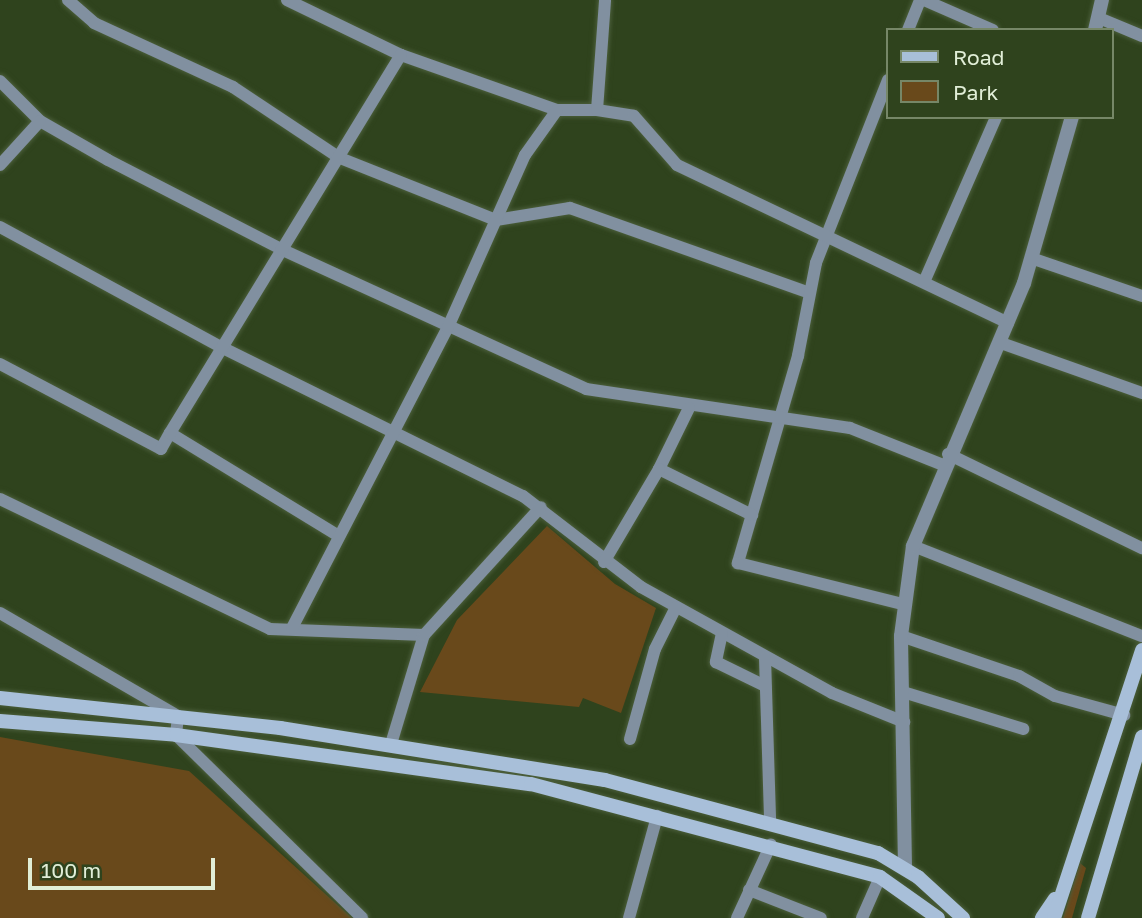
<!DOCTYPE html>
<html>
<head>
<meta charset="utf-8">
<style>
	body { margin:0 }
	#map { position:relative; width:1142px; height:918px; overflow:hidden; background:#2f431d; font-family:"Golos Text",sans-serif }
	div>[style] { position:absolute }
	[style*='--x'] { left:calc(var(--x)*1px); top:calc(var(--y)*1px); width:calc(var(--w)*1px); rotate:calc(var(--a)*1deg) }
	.green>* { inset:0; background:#69491b }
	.roads { filter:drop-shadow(0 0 2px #4b5e3b) drop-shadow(0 0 2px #4b5e3b) }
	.minor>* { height:12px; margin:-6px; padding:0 6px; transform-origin:6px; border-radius:6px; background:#8190a0 }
	.tertiary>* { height:14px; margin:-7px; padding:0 7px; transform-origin:7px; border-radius:7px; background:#8190a0 }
	.secondary>* { height:14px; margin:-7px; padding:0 7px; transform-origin:7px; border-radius:7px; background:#a8bfd9 }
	span { translate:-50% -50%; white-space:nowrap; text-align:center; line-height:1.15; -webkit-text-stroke:5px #2f431d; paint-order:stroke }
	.legend { position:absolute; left:886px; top:28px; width:228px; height:91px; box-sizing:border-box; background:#2f431d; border:2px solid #768767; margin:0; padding:9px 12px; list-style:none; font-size:21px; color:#e1eed7 }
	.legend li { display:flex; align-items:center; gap:14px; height:35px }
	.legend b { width:35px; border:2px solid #768767 }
	.scale { position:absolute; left:28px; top:858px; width:187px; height:32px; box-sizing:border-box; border:4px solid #e1eed7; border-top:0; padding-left:9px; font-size:21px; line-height:24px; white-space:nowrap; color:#e1eed7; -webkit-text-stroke:5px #2f431d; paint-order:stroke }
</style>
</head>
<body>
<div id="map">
	<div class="green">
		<div style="clip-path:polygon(547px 526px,615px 584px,656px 608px,621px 713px,583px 698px,579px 707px,420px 692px,457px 620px)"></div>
		<div style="clip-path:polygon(0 737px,189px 771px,352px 918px,0 918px)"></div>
		<div style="clip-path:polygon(1080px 863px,1086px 868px,1072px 918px,1063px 918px)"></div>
	</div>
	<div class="roads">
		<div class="minor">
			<div style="--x:68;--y:0;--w:35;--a:41"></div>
			<div style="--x:94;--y:23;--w:153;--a:24.7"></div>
			<div style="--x:233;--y:87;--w:128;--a:33.6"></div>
			<div style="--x:340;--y:158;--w:168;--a:21.7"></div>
			<div style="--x:496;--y:220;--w:75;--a:-9.2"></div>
			<div style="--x:570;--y:208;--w:251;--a:19.5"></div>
			<div style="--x:287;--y:0;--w:127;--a:25.8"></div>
			<div style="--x:401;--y:55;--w:165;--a:19.4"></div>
			<div style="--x:557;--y:110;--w:40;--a:0"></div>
			<div style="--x:597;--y:110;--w:110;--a:-85.8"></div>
			<div style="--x:924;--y:0;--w:75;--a:23.5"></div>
			<div style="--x:1099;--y:18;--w:47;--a:22.7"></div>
			<div style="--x:908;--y:30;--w:32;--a:-68"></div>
			<div style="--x:888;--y:80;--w:197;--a:111.5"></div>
			<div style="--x:816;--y:263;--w:95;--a:101"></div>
			<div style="--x:798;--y:356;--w:216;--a:106.2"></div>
			<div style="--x:738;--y:563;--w:169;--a:14"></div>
			<div style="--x:0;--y:81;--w:57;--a:45"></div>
			<div style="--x:40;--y:121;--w:78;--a:29.8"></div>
			<div style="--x:108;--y:160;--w:199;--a:27.2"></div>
			<div style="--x:285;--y:251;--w:331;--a:24.6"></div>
			<div style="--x:586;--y:389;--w:267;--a:8.4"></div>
			<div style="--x:850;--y:428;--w:100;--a:21.7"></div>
			<div style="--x:597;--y:110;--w:37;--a:9"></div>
			<div style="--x:634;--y:116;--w:65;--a:48.7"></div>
			<div style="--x:677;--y:165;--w:367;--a:25.5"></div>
			<div style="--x:0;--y:165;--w:59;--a:-47.7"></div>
			<div style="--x:0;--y:227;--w:254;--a:28.5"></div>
			<div style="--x:223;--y:348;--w:335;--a:26.3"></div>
			<div style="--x:523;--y:496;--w:149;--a:37.6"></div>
			<div style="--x:641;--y:587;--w:218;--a:29"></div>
			<div style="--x:832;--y:693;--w:78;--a:21.9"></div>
			<div style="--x:1031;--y:258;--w:117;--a:18.9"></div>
			<div style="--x:924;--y:282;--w:180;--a:-66.4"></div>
			<div style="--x:1001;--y:343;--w:150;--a:19.5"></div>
			<div style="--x:0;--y:364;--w:182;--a:27.8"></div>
			<div style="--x:161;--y:449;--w:18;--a:-61"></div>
			<div style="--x:170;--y:433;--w:198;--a:31.4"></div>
			<div style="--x:689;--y:408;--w:68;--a:116.2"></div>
			<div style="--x:659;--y:469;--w:104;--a:26.3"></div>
			<div style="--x:170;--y:433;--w:443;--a:-58.6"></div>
			<div style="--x:948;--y:454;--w:216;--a:25.9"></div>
			<div style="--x:0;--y:499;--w:300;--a:25.7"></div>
			<div style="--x:270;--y:629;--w:154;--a:2.2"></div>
			<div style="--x:913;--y:546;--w:246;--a:21.5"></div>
			<div style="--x:604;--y:562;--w:108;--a:-59.4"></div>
			<div style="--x:0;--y:613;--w:206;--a:30.1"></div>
			<div style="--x:178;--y:716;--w:19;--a:96"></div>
			<div style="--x:176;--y:735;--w:261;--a:44.5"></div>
			<div style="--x:292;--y:628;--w:339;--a:-62.6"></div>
			<div style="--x:448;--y:327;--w:188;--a:-65.9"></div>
			<div style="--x:525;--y:155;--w:55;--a:-54.6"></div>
			<div style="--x:722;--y:633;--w:30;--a:102"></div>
			<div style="--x:716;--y:662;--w:55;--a:26.1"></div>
			<div style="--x:901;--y:636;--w:125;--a:18.7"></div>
			<div style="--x:1019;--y:676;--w:41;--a:29.1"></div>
			<div style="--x:1055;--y:696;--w:72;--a:15.4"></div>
			<div style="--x:765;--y:658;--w:162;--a:88.2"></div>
			<div style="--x:903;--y:692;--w:126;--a:17.1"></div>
			<div style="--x:630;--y:739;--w:93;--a:-74.5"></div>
			<div style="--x:655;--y:649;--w:47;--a:-63.4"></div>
			<div style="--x:391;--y:744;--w:114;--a:-73.2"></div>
			<div style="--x:424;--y:635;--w:173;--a:-47.6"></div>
			<div style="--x:749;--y:890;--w:77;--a:21.3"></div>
			<div style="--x:629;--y:918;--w:106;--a:-74.6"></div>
			<div style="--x:737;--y:918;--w:81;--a:-65.3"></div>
			<div style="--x:862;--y:918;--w:45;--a:-66.3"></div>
		</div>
		<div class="tertiary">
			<div style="--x:1095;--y:30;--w:31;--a:-77"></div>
			<div style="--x:905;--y:867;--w:231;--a:-91"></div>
			<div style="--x:901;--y:636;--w:91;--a:-82.4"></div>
			<div style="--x:913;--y:546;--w:285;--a:-67.1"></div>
			<div style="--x:1024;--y:283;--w:173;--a:-73.9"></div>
		</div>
		<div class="secondary">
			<div style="--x:0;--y:698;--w:282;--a:6.1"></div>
			<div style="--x:280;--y:728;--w:329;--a:9.1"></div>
			<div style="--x:605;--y:780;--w:283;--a:15"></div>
			<div style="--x:878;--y:853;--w:47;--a:31"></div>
			<div style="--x:918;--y:877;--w:61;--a:42.3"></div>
			<div style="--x:0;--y:721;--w:177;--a:4.5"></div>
			<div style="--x:176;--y:735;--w:358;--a:7.9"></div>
			<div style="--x:531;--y:784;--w:361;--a:14.9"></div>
			<div style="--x:880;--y:877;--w:71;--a:35.3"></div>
			<div style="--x:1042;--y:918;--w:23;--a:-56"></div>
			<div style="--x:1054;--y:918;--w:282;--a:-71.8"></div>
			<div style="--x:1088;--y:918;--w:189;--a:-73.4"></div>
		</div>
	</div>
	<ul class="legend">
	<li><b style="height:9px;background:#a8bfd9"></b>Road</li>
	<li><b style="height:19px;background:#69491b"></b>Park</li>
	</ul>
	<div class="scale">100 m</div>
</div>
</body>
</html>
